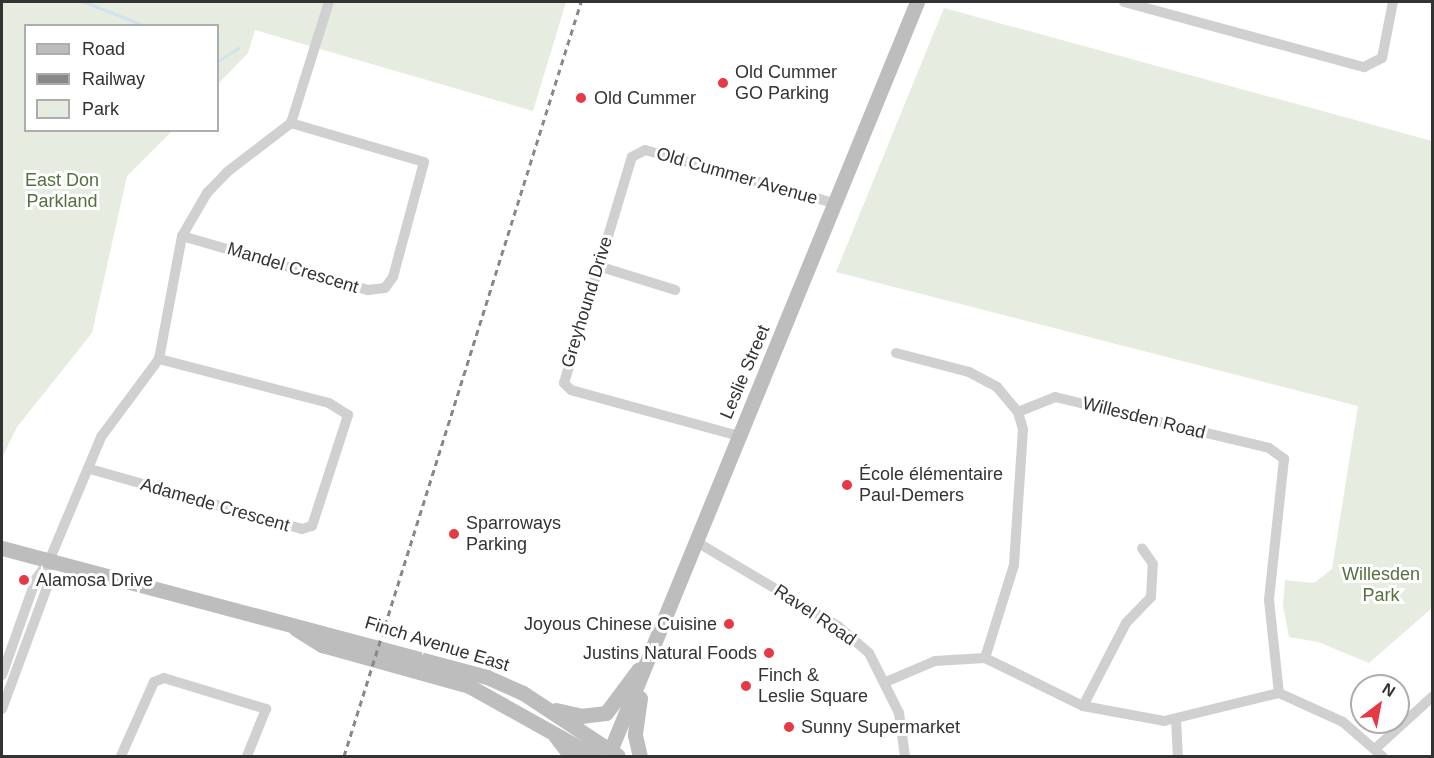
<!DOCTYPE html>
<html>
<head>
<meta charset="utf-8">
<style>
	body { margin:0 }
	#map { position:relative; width:1434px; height:758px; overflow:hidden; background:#fff; font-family:Arial,sans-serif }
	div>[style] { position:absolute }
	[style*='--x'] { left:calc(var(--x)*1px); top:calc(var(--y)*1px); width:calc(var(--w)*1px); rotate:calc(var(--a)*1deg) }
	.green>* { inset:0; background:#e6ecdf }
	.stream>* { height:3px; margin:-1.5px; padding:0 1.5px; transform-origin:1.5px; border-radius:1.5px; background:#cfe2ee }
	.street>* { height:10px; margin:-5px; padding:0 5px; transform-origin:5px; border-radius:5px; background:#d0d0d0 }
	.secondary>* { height:15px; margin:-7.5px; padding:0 7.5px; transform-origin:7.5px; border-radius:7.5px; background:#bdbdbd }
	.rail>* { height:3px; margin-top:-1.5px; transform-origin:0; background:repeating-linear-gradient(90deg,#888 0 6px,transparent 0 10.5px) }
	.dots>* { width:16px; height:16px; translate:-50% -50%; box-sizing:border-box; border:3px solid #fff; border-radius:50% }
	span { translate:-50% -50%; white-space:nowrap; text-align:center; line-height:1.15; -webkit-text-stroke:6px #fff; paint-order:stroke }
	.poi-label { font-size:18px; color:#333 }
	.left { translate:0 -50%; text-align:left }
	.right { translate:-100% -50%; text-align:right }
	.street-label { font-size:18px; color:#333 }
	.park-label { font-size:18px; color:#56703f }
	.frame { position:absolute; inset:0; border:3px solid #333; pointer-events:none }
	.legend { position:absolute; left:24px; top:24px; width:195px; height:108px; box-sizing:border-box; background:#fff; border:2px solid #adadad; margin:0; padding:8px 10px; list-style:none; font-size:18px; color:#333 }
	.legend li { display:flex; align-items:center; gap:12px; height:30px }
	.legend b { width:30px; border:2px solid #adadad }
	.north { position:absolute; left:1350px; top:674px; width:60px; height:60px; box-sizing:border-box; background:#fff; border:2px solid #adadad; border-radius:50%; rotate:32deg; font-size:16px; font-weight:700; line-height:24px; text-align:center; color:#333 }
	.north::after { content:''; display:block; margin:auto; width:21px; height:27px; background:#e63946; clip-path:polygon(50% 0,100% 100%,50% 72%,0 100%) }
</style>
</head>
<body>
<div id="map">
	<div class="green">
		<div style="clip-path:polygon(2px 2px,566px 2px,533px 111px,255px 30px,248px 53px,218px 84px,218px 26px,26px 26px,26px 130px,172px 131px,127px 176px,92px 333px,17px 427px,2px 458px)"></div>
		<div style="clip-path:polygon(944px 8px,1432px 141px,1432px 608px,1369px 663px,1318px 642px,1289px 637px,1283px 605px,1285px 580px,1314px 583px,1332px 569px,1358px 406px,836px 272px)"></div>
	</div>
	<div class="stream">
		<div style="--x:85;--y:2;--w:65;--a:21.8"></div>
		<div style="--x:218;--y:61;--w:24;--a:-33"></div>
	</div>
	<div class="street">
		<div style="--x:1124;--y:2;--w:249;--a:15.2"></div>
		<div style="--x:1364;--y:67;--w:20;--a:-27"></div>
		<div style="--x:1382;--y:58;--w:57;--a:-78.9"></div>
		<div style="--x:182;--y:236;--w:194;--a:16.2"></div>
		<div style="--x:368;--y:290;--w:17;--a:-7"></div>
		<div style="--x:385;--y:288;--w:14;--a:-54"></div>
		<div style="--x:393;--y:277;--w:119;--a:-74.9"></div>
		<div style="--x:424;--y:162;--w:139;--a:-163.7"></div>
		<div style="--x:598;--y:266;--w:81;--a:17.3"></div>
		<div style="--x:896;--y:353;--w:75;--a:14.6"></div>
		<div style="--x:969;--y:372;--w:32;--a:28"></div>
		<div style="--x:997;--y:387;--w:33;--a:50"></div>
		<div style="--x:1018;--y:412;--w:18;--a:74"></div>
		<div style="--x:1023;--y:429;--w:136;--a:93.8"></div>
		<div style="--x:1014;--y:565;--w:97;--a:107.3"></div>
		<div style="--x:1018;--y:412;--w:40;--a:-22"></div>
		<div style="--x:1055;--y:397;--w:220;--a:13.4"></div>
		<div style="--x:1269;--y:448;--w:19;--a:36"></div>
		<div style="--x:1284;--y:459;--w:142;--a:96.1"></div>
		<div style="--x:1269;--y:600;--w:94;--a:83.9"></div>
		<div style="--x:739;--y:436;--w:174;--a:-164.7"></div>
		<div style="--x:571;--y:390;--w:10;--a:-135"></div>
		<div style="--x:564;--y:383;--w:236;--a:-73.3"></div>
		<div style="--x:632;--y:157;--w:15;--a:-28"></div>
		<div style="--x:645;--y:150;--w:199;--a:15.7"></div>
		<div style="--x:90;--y:469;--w:220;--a:15.8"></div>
		<div style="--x:302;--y:529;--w:10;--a:-17"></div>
		<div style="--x:312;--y:526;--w:117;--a:-72"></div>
		<div style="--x:348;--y:415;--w:22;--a:-148"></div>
		<div style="--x:329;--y:403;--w:176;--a:-165.5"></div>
		<div style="--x:695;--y:541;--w:166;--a:30.7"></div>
		<div style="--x:838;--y:626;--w:41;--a:41.1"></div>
		<div style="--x:869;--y:653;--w:67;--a:63.4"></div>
		<div style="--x:899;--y:713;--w:43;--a:82.1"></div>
		<div style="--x:2;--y:675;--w:102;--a:-70.5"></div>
		<div style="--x:36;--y:579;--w:22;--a:-54"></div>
		<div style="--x:49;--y:561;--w:134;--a:-67.2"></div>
		<div style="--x:101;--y:437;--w:97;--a:-53.4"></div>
		<div style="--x:159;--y:359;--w:125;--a:-79.4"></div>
		<div style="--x:182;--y:236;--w:50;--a:-59.8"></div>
		<div style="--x:207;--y:193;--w:29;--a:-46"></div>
		<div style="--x:227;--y:172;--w:81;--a:-37.4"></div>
		<div style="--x:291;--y:123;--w:127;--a:-72.6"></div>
		<div style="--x:888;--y:681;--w:51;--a:-23.1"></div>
		<div style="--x:935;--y:661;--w:50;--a:-3.4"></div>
		<div style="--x:985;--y:658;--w:109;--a:26.1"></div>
		<div style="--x:1083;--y:706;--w:82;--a:10.5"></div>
		<div style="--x:1164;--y:721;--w:118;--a:-13.7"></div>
		<div style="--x:1279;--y:693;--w:70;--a:24.4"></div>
		<div style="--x:1343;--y:722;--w:52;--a:41.1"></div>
		<div style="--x:1083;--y:706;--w:93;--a:-62.6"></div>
		<div style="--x:1126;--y:623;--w:36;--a:-46"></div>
		<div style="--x:1151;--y:597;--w:33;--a:-87"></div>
		<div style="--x:1153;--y:564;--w:19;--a:-125"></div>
		<div style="--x:2;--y:709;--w:135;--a:-69.7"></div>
		<div style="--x:49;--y:582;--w:21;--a:-90"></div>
		<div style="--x:1176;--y:720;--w:36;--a:87"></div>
		<div style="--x:1375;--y:749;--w:77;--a:-42.4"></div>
		<div style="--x:121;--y:756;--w:81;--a:-66"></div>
		<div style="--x:154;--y:682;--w:11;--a:-22"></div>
		<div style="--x:164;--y:678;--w:107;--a:16.9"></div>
		<div style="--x:266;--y:709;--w:51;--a:112"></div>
	</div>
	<div class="secondary">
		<div style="--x:2;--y:548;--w:502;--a:14.89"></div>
		<div style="--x:487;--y:677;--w:39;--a:24"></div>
		<div style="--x:523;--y:693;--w:113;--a:33.4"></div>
		<div style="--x:296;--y:629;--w:31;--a:32"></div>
		<div style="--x:322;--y:645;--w:153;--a:15.6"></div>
		<div style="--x:469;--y:686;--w:143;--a:29.2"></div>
		<div style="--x:640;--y:698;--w:37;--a:98"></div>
		<div style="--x:635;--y:735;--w:22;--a:77"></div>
		<div style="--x:556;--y:710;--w:26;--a:13"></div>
		<div style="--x:581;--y:716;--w:25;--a:-7"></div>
		<div style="--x:606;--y:713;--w:54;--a:-53.3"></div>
		<div style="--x:556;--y:737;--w:24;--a:52"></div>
		<div style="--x:608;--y:756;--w:815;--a:-67.72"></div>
	</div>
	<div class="rail">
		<div style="--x:344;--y:756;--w:790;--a:-72.55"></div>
	</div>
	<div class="dots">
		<div style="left:723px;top:83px;background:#e63946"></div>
		<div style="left:581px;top:98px;background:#e63946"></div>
		<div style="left:847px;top:485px;background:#e63946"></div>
		<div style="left:454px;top:534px;background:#e63946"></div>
		<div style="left:24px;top:580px;background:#e63946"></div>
		<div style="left:729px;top:624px;background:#e63946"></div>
		<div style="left:769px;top:653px;background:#e63946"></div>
		<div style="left:746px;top:686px;background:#e63946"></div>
		<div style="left:789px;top:727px;background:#e63946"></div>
	</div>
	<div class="poi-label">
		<span class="left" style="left:735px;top:83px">Old Cummer<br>GO Parking</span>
		<span class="left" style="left:594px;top:98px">Old Cummer</span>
		<span class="left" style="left:859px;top:485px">École élémentaire<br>Paul-Demers</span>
		<span class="left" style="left:466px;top:534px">Sparroways<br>Parking</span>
		<span class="left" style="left:36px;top:580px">Alamosa Drive</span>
		<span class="right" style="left:717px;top:624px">Joyous Chinese Cuisine</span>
		<span class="right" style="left:757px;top:653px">Justins Natural Foods</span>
		<span class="left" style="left:758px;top:686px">Finch &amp;<br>Leslie Square</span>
		<span class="left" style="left:801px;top:727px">Sunny Supermarket</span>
	</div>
	<div class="street-label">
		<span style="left:737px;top:176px;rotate:16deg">Old Cummer Avenue</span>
		<span style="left:293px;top:268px;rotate:17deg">Mandel Crescent</span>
		<span style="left:587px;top:302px;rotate:-73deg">Greyhound Drive</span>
		<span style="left:745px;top:372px;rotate:-67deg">Leslie Street</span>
		<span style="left:1144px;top:418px;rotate:14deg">Willesden Road</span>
		<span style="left:215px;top:505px;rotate:16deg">Adamede Crescent</span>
		<span style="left:815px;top:615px;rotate:34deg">Ravel Road</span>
		<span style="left:437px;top:644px;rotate:17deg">Finch Avenue East</span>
	</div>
	<div class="park-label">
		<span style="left:62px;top:191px">East Don<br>Parkland</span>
		<span style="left:1381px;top:585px">Willesden<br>Park</span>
	</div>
	<div class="frame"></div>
	<ul class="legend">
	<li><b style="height:8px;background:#bdbdbd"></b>Road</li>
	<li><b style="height:8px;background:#888"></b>Railway</li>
	<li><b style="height:16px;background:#e6ecdf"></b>Park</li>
	</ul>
	<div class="north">N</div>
</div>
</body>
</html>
